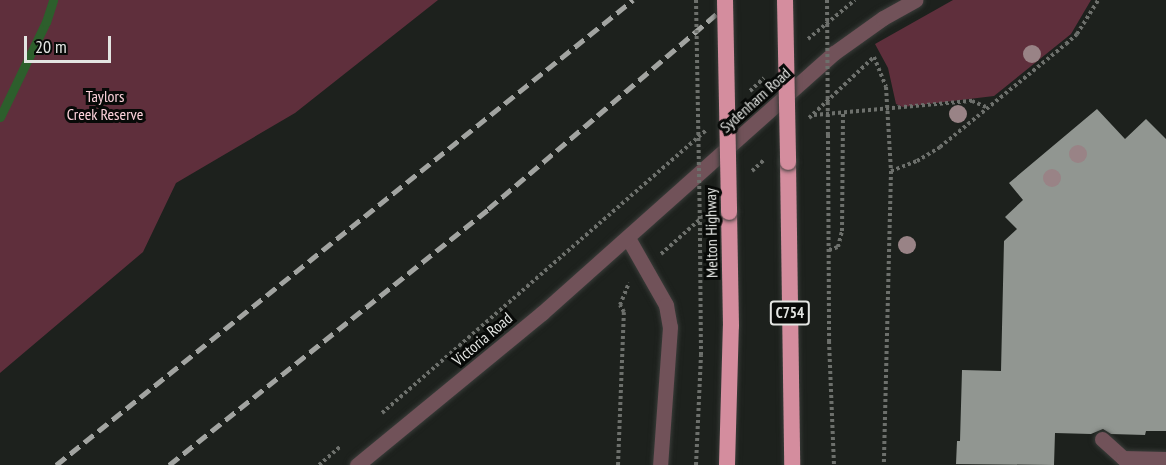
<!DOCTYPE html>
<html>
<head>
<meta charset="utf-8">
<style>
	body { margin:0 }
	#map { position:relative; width:1166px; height:465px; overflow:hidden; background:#1d211d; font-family:"PT Sans Narrow",sans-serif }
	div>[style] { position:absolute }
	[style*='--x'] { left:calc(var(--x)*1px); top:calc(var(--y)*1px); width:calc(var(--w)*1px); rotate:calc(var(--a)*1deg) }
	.green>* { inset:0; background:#5f2f3c }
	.stream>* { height:9px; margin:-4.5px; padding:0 4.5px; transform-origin:4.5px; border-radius:4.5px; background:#2d5e2c }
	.building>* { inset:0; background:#919691 }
	.path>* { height:4px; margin-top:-2px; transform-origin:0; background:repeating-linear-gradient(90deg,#6d706c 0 3px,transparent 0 6px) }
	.roads { filter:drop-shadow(0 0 2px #393c39) drop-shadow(0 0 2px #393c39) }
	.service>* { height:15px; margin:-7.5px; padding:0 7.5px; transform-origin:7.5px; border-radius:7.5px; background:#715259 }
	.minor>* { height:15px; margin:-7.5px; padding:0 7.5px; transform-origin:7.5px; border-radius:7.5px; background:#715259 }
	.trunk>* { height:16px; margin:-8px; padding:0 8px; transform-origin:8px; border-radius:8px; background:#d48d9e }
	.rail>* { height:4.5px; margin-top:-2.25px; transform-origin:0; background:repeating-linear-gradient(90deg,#a2a4a1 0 12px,transparent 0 18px) }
	.path-bridge>* { height:4px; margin-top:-2px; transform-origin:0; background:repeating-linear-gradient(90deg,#6d706c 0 3px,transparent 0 6px) }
	.bridges { filter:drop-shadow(0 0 2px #393c39) drop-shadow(0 0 2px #393c39) }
	.trunk-bridge>* { height:16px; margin:-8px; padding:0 8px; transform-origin:8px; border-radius:8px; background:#d48d9e }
	.trees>* { width:18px; height:18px; margin:-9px; border-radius:50%; background:#998386 }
	span { translate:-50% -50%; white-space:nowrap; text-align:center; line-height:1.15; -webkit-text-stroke:6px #080a08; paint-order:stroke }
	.shield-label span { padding:2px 4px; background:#080a08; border:2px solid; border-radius:4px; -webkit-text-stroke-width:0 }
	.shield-label { font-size:15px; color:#e3e5e2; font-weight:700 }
	.park-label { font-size:16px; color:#fed3dc }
	.street-label { font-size:16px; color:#e3e5e2 }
	.scale { position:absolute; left:24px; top:36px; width:87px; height:27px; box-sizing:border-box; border:3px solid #e3e5e2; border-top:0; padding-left:8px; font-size:18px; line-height:21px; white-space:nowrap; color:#e3e5e2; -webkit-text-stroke:4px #080a08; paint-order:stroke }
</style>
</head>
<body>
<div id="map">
	<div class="green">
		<div style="clip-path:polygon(0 0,438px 0,295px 113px,176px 183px,143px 252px,0 373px)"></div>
		<div style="clip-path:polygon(953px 0,1091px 0,1071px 34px,994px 96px,903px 107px,896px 104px,888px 68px,875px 44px)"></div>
	</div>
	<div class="stream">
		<div style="--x:0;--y:117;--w:106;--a:-64.2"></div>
		<div style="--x:46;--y:22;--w:23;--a:-72"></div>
	</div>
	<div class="building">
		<div style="clip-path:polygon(1097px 109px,1125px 139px,1146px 119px,1166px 139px,1166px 431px,1146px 431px,1145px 435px,1111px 434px,1103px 429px,1091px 434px,1055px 433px,1054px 465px,956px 464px,957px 441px,960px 441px,962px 370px,1001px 371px,1004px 241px,1017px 229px,1005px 217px,1023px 200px,1009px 183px)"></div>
	</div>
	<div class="path">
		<div style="--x:808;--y:39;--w:61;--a:-39.7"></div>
		<div style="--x:874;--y:57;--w:32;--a:68"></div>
		<div style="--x:886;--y:87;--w:84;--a:86.6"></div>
		<div style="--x:891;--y:171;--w:294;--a:91.4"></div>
		<div style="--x:750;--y:91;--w:19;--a:-43"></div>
		<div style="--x:814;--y:115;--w:159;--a:-5.1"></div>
		<div style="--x:972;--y:101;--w:15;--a:23"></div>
		<div style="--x:809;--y:118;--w:89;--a:-43.2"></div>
		<div style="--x:828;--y:135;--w:206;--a:89.7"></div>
		<div style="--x:829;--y:341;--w:124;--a:87.7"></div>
		<div style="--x:752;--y:171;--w:16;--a:-43"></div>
		<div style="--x:891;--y:171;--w:28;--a:-21"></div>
		<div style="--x:917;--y:161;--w:27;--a:-31"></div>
		<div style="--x:940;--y:147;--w:163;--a:-39.3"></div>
		<div style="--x:1066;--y:44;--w:15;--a:-42"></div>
		<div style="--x:1077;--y:34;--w:40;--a:-58"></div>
		<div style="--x:829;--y:250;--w:9;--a:-18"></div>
		<div style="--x:838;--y:247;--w:16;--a:-76"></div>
		<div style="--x:842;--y:231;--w:119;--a:-89.5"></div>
		<div style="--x:661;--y:254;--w:62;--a:-41.7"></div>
		<div style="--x:382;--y:413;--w:430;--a:-41.1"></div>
		<div style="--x:319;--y:465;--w:29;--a:-41"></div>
		<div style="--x:618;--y:465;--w:153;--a:-87.8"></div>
		<div style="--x:624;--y:312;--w:8;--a:-120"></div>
		<div style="--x:620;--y:305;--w:24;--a:-68"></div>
		<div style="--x:696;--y:465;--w:110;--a:-87.4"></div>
		<div style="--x:701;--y:355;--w:122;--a:-90.5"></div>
	</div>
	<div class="roads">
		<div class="service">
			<div style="--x:1102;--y:439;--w:28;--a:42"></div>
			<div style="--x:1123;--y:458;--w:43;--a:1.3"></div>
		</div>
		<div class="minor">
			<div style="--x:628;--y:238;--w:77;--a:60.4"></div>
			<div style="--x:666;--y:305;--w:22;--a:80"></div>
			<div style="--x:670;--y:327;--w:138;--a:94.1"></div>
			<div style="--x:357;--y:465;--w:239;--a:-39.4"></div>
			<div style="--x:542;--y:313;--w:391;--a:-41.7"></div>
			<div style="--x:834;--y:53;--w:60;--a:-35.5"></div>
			<div style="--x:883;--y:18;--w:37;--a:-29"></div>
		</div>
		<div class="trunk">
			<div style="--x:788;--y:162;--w:303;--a:89.2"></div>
			<div style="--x:727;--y:465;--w:139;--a:-88.4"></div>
			<div style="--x:731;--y:326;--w:114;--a:-91"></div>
		</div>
	</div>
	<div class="rail">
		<div style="--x:56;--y:465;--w:741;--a:-38.87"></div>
		<div style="--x:169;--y:465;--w:409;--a:-38.7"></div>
		<div style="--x:488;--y:209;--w:322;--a:-40.5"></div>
	</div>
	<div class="path-bridge">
		<div style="--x:696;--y:0;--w:233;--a:89"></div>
		<div style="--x:827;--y:0;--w:135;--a:89.6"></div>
	</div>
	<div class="bridges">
		<div class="trunk-bridge">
			<div style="--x:725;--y:0;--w:212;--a:88.9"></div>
			<div style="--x:785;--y:0;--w:162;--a:88.9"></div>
		</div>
	</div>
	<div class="trees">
		<div style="left:1032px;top:54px"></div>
		<div style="left:958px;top:114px"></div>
		<div style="left:1078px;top:154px"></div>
		<div style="left:1052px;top:178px"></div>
		<div style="left:907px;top:245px"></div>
	</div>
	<div class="shield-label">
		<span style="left:790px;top:313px">C754</span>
	</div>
	<div class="park-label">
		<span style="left:105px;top:105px">Taylors<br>Creek Reserve</span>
	</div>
	<div class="street-label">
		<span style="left:755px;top:100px;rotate:-42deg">Sydenham Road</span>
		<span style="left:711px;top:233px;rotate:-91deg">Melton Highway</span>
		<span style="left:482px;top:339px;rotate:-40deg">Victoria Road</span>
	</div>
	<div class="scale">20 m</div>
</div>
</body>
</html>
